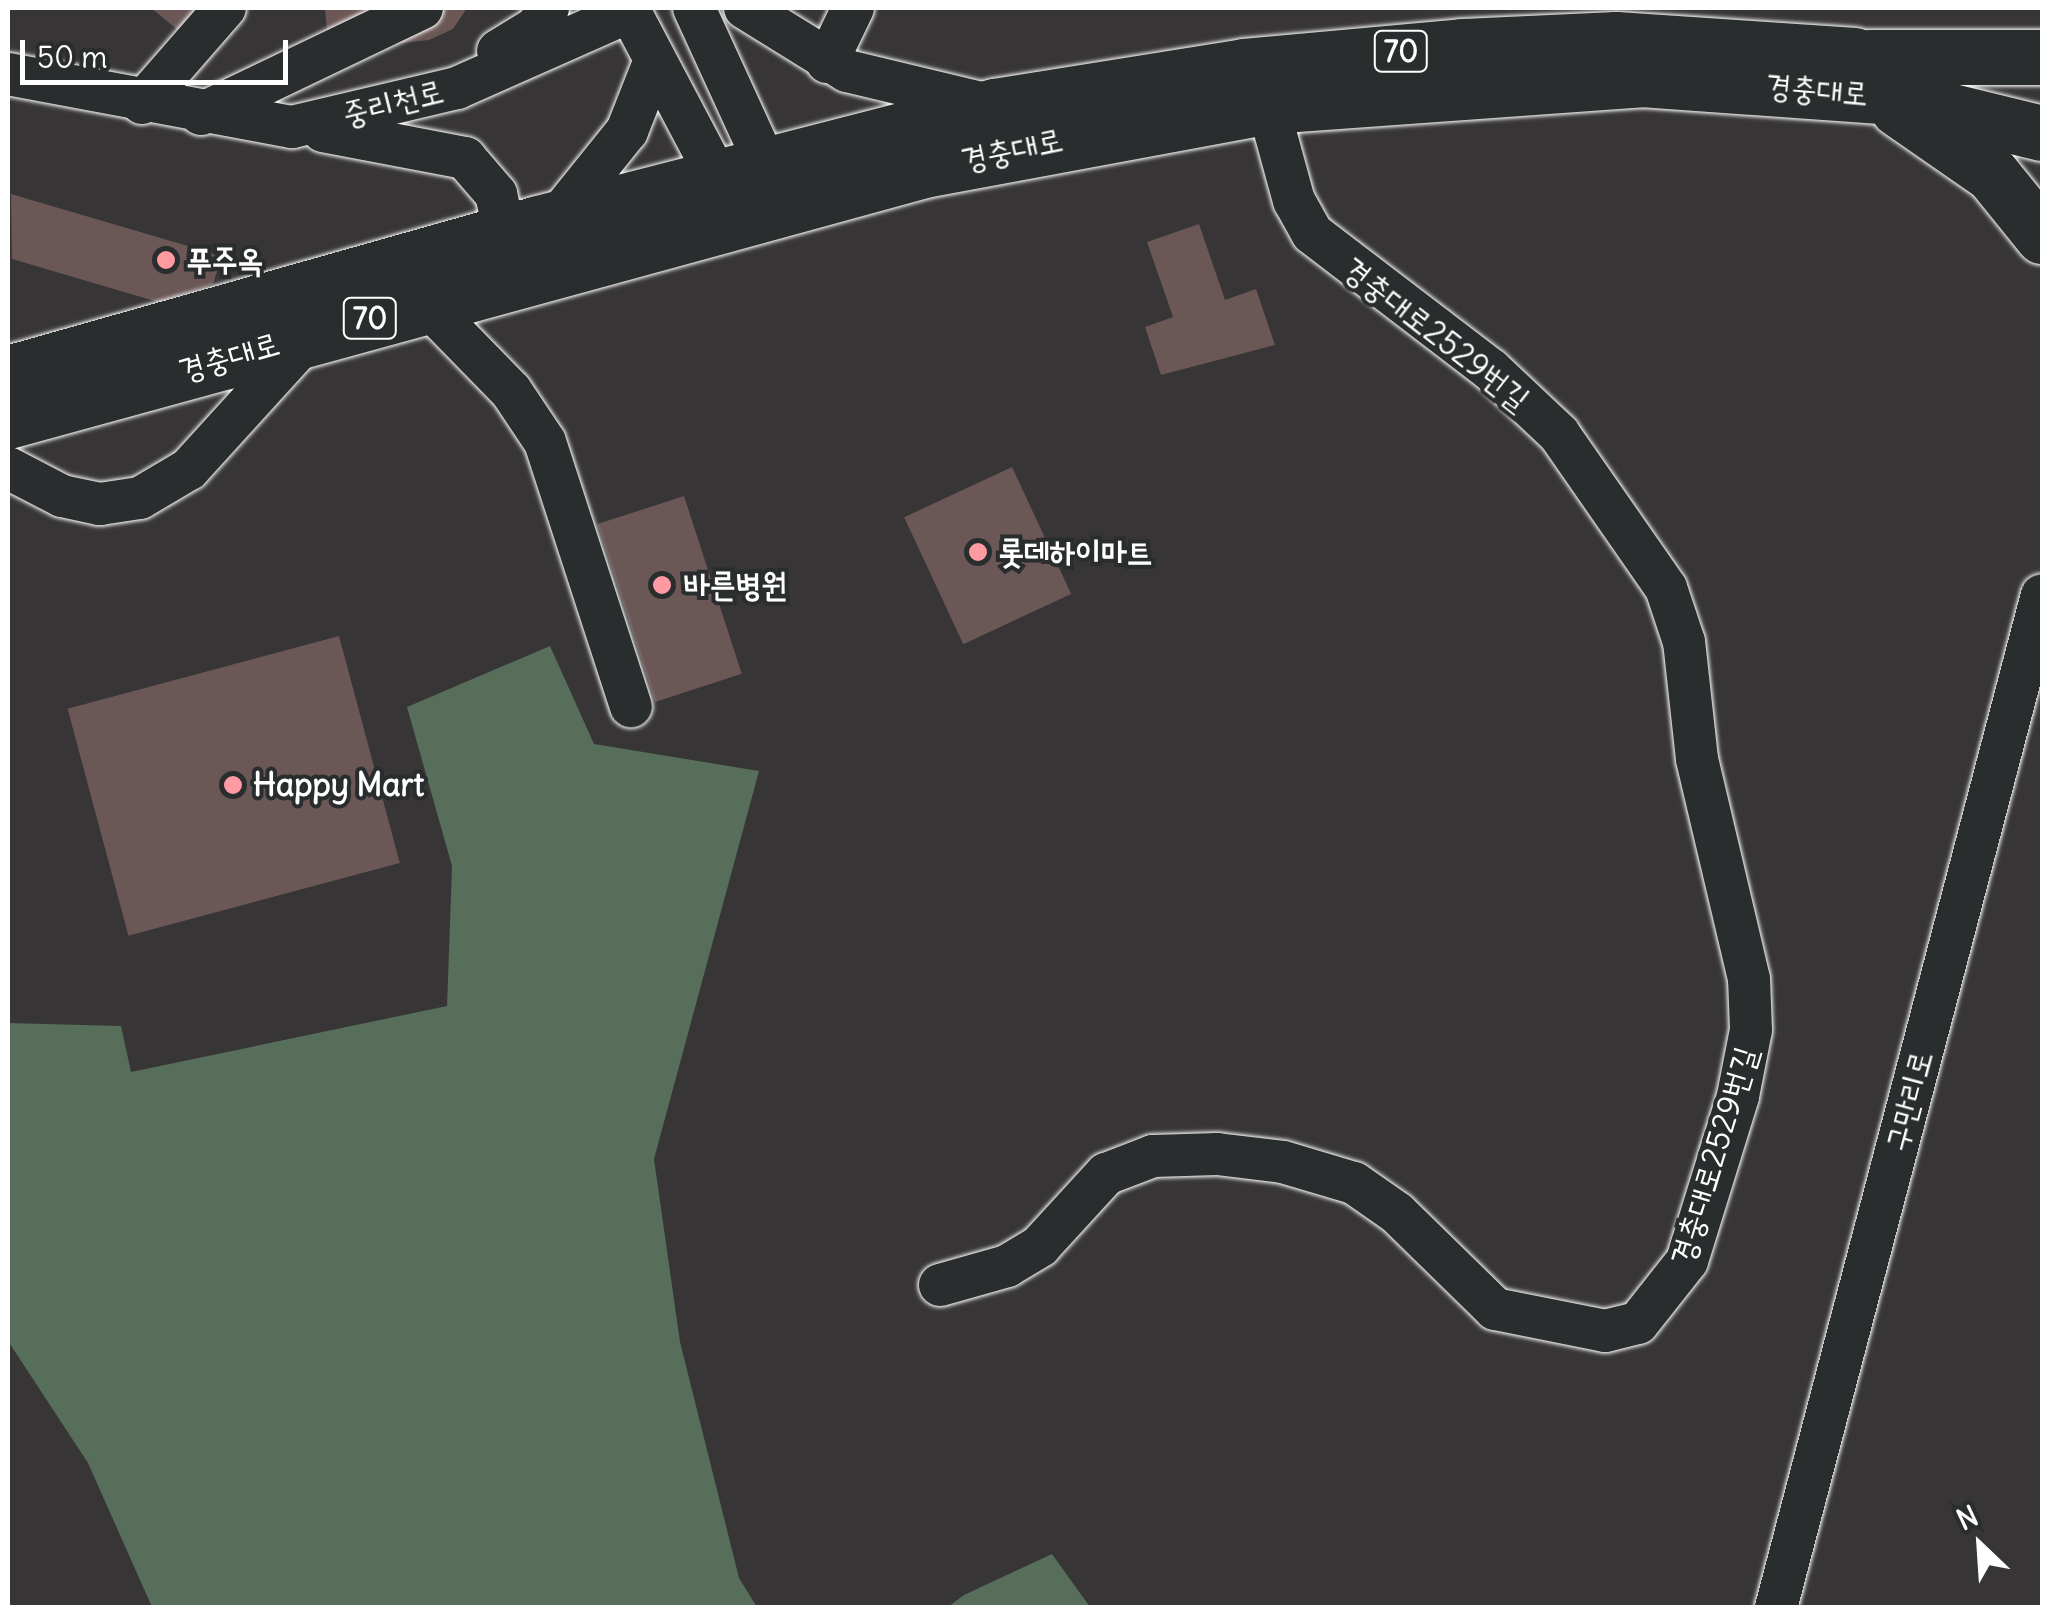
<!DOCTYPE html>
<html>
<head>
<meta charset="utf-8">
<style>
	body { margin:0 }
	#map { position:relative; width:2050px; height:1615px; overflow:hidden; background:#373536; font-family:Delius,"Poor Story",sans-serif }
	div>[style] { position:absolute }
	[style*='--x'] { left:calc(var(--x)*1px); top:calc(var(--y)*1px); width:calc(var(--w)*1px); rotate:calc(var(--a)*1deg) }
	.green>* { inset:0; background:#576e5b }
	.building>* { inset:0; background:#6a5756; transform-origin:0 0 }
	.roads { filter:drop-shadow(0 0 2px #fff) drop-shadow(0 0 2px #fff) }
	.minor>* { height:42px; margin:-21px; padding:0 21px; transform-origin:21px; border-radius:21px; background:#2a2d2e }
	.major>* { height:55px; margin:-27.5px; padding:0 27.5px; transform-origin:27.5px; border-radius:27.5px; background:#2a2d2e }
	.dots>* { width:28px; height:28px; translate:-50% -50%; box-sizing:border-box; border:5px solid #2a2d2e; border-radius:50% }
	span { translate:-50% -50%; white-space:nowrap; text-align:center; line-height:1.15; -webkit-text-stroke:8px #2a2d2e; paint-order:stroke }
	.shield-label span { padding:2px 8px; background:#2a2d2e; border:2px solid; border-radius:8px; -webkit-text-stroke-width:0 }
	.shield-label { font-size:30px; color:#fff; font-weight:700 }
	.street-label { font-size:32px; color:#fff }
	.poi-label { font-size:32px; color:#fff; font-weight:700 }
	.left { translate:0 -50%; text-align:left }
	.frame { position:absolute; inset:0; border:10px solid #fff; pointer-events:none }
	.north { position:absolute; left:1930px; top:1495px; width:100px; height:100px; -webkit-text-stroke:8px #2a2d2e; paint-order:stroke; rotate:335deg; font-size:28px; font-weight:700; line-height:40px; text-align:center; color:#fff }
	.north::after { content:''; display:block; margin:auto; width:35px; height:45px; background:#fff; clip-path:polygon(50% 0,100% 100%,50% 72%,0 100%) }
	.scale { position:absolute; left:20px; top:40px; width:268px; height:45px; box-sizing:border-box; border:5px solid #fff; border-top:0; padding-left:12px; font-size:30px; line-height:35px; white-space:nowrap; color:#fff; -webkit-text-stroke:8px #2a2d2e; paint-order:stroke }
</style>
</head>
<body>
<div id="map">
	<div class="green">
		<div style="clip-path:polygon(550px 646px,594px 744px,759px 771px,654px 1159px,680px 1342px,739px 1578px,757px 1607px,152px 1607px,88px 1463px,8px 1341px,8px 1023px,121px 1026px,131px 1072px,447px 1006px,452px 866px,407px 707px)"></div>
		<div style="clip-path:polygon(1052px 1554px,1090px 1607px,948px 1607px,964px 1595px)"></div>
	</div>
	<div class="building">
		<div style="clip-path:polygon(151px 8px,208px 8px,184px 35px)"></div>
		<div style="clip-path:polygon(325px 8px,467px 8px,453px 29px,429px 40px,329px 51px)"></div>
		<div style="clip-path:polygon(11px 194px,222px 256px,213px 284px,158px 302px,12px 259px)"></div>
		<div style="clip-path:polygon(1199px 224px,1225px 300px,1256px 289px,1275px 345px,1161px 375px,1145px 327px,1173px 317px,1147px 242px)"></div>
		<div style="left:1012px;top:467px;width:140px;height:119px;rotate:65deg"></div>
		<div style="left:684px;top:496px;width:187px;height:91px;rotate:72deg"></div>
		<div style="left:339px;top:636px;width:235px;height:281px;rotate:75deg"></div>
	</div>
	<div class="roads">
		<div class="minor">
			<div style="--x:628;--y:8;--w:191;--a:62.2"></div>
			<div style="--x:694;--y:8;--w:170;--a:65.4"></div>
			<div style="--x:745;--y:8;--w:120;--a:31.7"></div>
			<div style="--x:847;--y:71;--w:147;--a:13.4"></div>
			<div style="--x:498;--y:51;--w:46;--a:-31.6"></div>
			<div style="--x:537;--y:27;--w:22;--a:-60"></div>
			<div style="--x:827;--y:62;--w:60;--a:-64.3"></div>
			<div style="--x:8;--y:74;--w:289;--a:10.6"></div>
			<div style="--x:292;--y:127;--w:170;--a:-13.3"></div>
			<div style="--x:457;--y:88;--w:190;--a:-23.9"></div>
			<div style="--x:142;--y:103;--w:126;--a:-48.9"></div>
			<div style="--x:201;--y:114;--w:245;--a:-25.6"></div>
			<div style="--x:323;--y:131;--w:145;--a:10.8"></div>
			<div style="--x:465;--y:158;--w:48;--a:49.3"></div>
			<div style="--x:496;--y:194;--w:22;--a:77"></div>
			<div style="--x:501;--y:215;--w:29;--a:121"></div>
			<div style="--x:557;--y:218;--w:112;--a:-51.2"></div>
			<div style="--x:627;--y:131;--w:76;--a:-68.5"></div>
			<div style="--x:425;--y:303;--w:123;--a:45.7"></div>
			<div style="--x:511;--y:391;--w:61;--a:56.3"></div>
			<div style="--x:545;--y:442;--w:278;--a:72"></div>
			<div style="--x:8;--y:468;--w:61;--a:27.4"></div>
			<div style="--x:62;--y:496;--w:39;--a:12"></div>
			<div style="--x:100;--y:504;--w:40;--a:-8.5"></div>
			<div style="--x:140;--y:498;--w:57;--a:-30.6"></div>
			<div style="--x:189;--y:469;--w:181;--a:-47.7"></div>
			<div style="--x:940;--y:1285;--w:70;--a:-15.8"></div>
			<div style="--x:1007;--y:1266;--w:39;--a:-31"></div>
			<div style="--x:1040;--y:1246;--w:98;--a:-47.5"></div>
			<div style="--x:1106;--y:1174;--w:50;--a:-21"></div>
			<div style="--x:1153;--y:1156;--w:64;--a:-1.8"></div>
			<div style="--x:1217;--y:1154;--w:66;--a:6.9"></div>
			<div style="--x:1283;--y:1162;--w:74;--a:16.5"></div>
			<div style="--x:1354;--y:1183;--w:52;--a:34.9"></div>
			<div style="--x:1397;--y:1213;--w:137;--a:44.4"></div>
			<div style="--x:1495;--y:1309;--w:112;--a:11.3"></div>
			<div style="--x:1605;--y:1331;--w:34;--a:-14"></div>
			<div style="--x:1638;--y:1323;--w:79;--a:-51.7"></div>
			<div style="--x:1687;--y:1261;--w:173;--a:-72.8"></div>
			<div style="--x:1738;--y:1096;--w:67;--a:-78.9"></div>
			<div style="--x:1751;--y:1030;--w:51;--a:-92.2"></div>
			<div style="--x:1749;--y:979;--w:226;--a:-103.3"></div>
			<div style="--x:1697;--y:759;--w:118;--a:-96.3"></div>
			<div style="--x:1684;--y:642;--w:57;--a:-108.4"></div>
			<div style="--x:1666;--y:588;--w:188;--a:-124.8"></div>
			<div style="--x:1559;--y:434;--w:93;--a:-136.7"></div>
			<div style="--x:1491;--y:370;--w:225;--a:-142.6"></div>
			<div style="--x:1312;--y:233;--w:37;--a:-119"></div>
			<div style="--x:1294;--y:201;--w:98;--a:-105.3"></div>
			<div style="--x:1776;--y:1608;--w:1047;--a:-75.29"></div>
		</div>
		<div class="major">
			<div style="--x:1869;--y:57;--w:173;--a:0"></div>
			<div style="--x:1898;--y:109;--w:114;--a:34.7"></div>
			<div style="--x:1992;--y:174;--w:80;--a:51.1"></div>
			<div style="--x:8;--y:373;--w:548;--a:-15.79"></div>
			<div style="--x:535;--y:224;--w:475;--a:-14.4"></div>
			<div style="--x:995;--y:106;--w:252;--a:-9.1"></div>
			<div style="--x:1244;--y:66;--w:219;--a:-5.2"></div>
			<div style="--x:1462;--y:46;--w:154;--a:-2.6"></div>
			<div style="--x:1616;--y:39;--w:239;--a:3.8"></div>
			<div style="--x:8;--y:421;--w:950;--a:-15.32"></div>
			<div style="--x:924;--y:170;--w:350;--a:-10.5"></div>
			<div style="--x:1268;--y:106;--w:374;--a:-4.1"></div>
			<div style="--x:1641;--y:79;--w:254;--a:4.1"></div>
			<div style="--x:1894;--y:97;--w:152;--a:13.7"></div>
		</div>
	</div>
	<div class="dots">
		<div style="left:166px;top:260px;background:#ff9aa2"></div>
		<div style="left:978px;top:552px;background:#ff9aa2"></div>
		<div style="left:662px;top:585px;background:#ff9aa2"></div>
		<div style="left:233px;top:785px;background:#ff9aa2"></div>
	</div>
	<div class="shield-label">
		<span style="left:1401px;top:51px">70</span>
		<span style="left:370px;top:318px">70</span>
	</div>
	<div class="street-label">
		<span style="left:1817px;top:90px;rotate:5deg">경충대로</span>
		<span style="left:393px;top:103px;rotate:-14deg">중리천로</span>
		<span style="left:1012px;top:150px;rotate:-12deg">경충대로</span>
		<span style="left:1436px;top:334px;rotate:38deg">경충대로2529번길</span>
		<span style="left:229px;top:357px;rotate:-16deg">경충대로</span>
		<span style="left:1909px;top:1101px;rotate:-75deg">구만리로</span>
		<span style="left:1714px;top:1156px;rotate:-73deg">경충대로2529번길</span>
	</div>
	<div class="poi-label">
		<span class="left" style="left:186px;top:260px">푸주옥</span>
		<span class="left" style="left:998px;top:552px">롯데하이마트</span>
		<span class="left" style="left:684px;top:585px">바른병원</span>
		<span class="left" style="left:253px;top:785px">Happy Mart</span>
	</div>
	<div class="frame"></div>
	<div class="north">N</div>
	<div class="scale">50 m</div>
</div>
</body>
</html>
